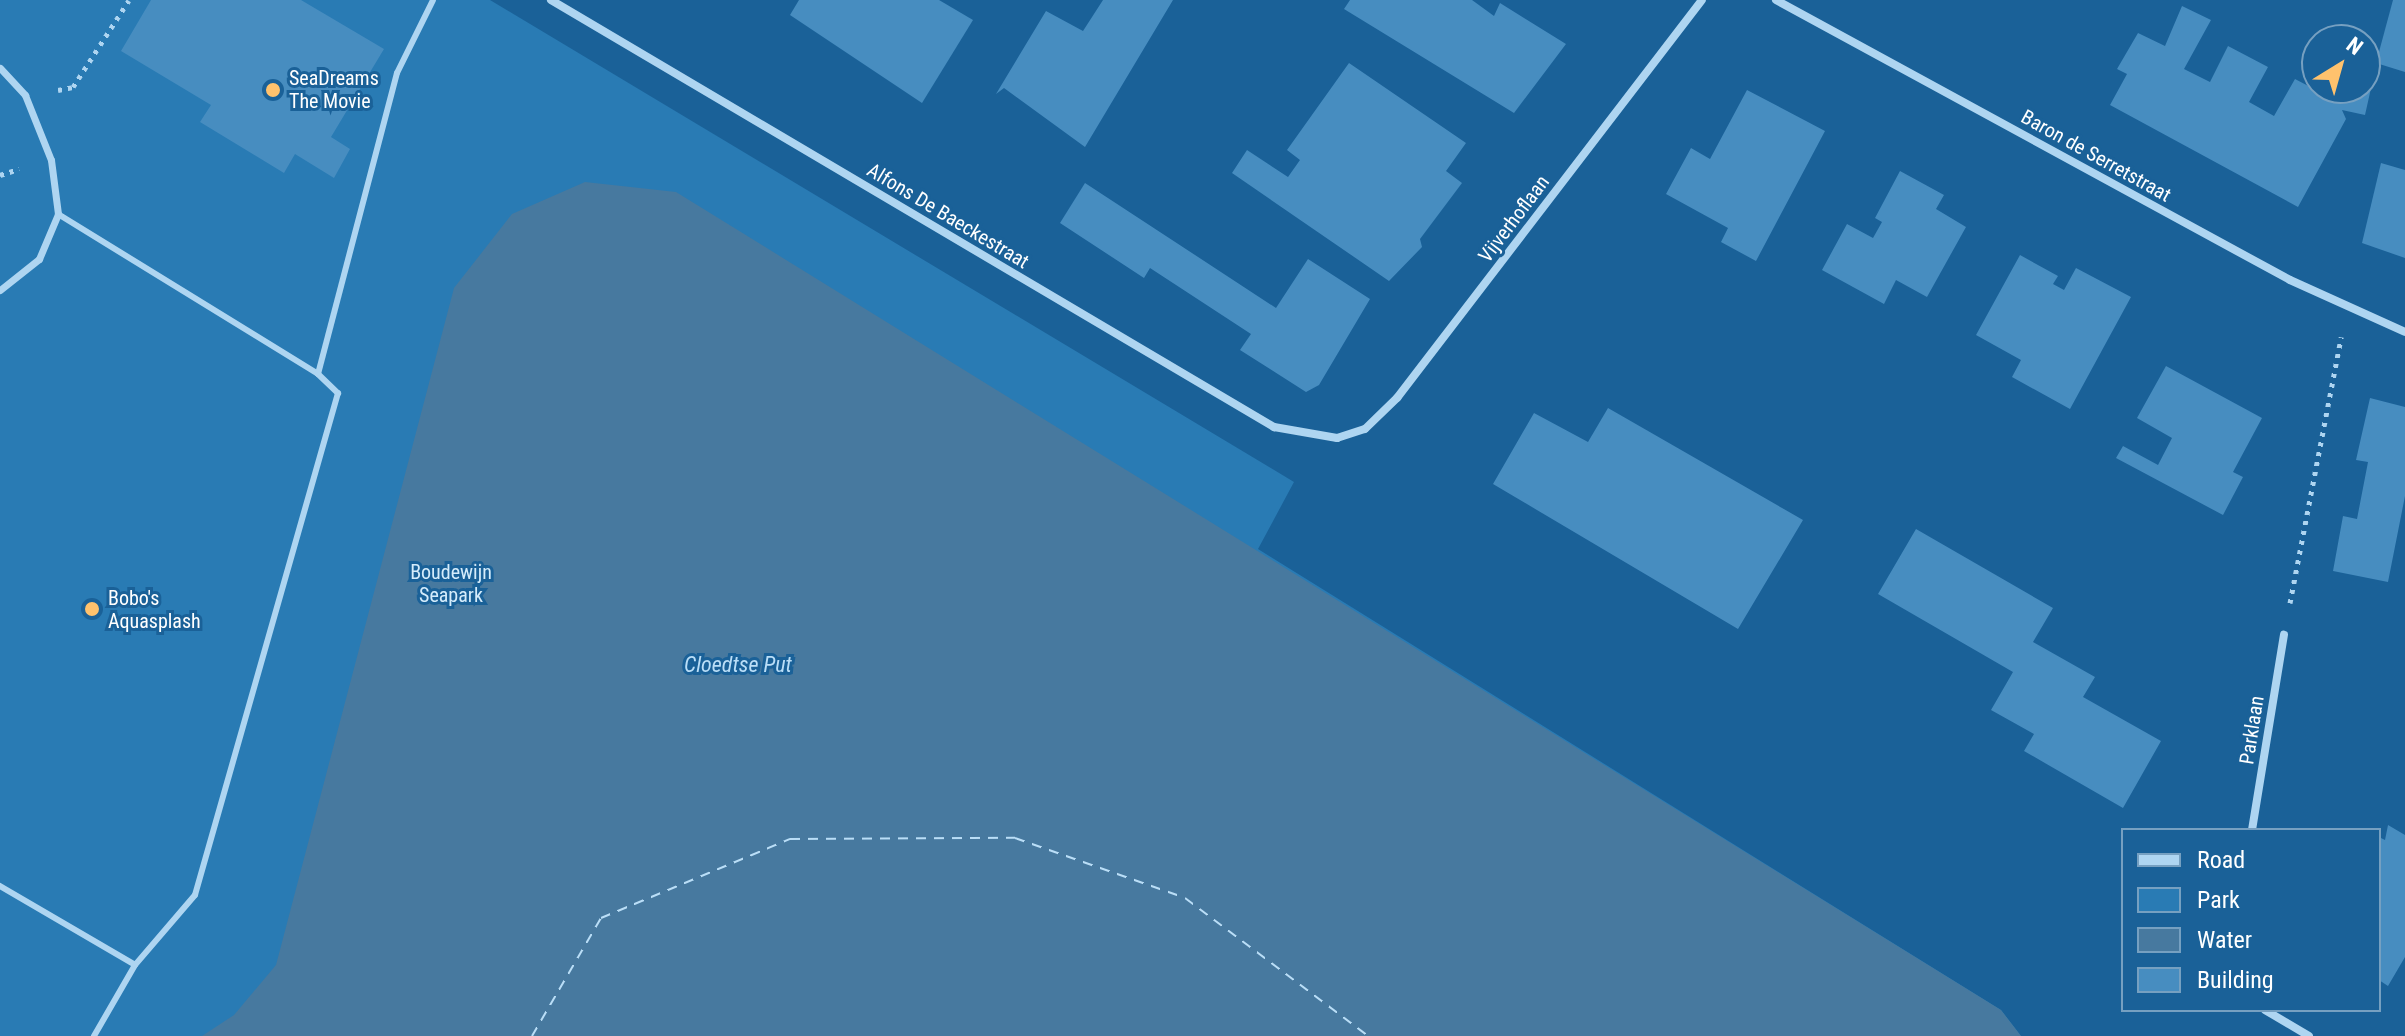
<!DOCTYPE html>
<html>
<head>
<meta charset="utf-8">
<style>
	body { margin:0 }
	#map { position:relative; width:2405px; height:1036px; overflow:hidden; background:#1a6198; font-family:"Roboto Condensed",sans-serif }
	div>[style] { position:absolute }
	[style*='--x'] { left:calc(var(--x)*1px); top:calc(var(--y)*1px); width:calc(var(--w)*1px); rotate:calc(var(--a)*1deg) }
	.green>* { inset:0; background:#297bb4 }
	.water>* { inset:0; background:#47799f }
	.ferry>* { height:2px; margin-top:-1px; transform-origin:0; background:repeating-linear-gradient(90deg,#badef7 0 10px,transparent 0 18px) }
	.building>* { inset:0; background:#478dc0 }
	.path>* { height:5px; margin-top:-2.5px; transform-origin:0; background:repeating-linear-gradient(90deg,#aed5f1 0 4px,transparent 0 10px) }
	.service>* { height:6px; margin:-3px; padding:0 3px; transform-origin:3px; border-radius:3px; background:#aed5f1 }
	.pedestrian>* { height:7px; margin:-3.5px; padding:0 3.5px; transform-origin:3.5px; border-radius:3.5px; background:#aed5f1 }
	.minor>* { height:8px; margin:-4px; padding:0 4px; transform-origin:4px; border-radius:4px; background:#aed5f1 }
	.dots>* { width:22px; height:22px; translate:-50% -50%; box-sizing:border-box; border:4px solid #1a6198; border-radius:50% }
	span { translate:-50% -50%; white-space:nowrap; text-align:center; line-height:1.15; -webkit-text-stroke:6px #1a6198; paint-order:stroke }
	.poi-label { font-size:20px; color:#fff }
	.left { translate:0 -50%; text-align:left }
	.street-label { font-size:20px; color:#fff }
	.park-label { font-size:20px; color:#d5ecfb }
	.water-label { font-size:22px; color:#badef7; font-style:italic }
	.legend { position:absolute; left:2121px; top:828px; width:260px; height:184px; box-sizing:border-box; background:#1a6198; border:2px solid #76a0c1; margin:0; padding:10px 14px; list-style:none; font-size:24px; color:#fff }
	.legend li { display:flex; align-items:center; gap:16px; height:40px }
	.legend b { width:40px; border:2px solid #76a0c1 }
	.north { position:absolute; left:2301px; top:24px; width:80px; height:80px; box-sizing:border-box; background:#1a6198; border:2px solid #76a0c1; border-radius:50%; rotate:37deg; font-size:22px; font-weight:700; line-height:32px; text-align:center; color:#fff }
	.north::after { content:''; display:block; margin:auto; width:28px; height:36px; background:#ffc26d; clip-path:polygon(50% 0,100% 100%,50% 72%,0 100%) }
</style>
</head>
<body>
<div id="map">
	<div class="green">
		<div style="clip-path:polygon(0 0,490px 0,1294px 482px,1258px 549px,2001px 1010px,2021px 1036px,0 1036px)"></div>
	</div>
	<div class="water">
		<div style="clip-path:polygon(585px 182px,676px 192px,2001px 1010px,2021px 1036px,202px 1036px,234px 1015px,276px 965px,454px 288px,512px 214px)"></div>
	</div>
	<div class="ferry">
		<div style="--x:532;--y:1036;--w:137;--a:-59.7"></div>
		<div style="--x:601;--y:918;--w:205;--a:-22.7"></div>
		<div style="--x:790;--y:839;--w:225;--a:-0.3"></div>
		<div style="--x:1015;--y:838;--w:180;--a:19.4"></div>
		<div style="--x:1185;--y:898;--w:229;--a:37"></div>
	</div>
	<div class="building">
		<div style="clip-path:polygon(151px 0,301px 0,384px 49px,331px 137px,350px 149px,334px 178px,295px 154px,284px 173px,200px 122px,211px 105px,121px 51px)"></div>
		<div style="clip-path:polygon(799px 0,939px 0,973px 20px,922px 103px,790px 15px)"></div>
		<div style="clip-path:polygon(1103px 0,1173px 0,1085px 147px,1004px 88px,996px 94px,1046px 11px,1083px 31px)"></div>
		<div style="clip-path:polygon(1350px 0,1472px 0,1494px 16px,1500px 3px,1566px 44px,1514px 113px,1344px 9px)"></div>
		<div style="clip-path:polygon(2393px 0,2405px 0,2405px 72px,2376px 63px)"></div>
		<div style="clip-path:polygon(2182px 6px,2211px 20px,2184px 69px,2210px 82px,2228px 46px,2268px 67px,2249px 102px,2274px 116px,2295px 79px,2316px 90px,2365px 88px,2365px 63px,2376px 66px,2365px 115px,2342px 110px,2346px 119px,2298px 207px,2110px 105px,2127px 74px,2117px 69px,2138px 33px,2165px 46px)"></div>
		<div style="clip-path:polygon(1349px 63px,1466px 143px,1446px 171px,1462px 183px,1420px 239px,1422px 247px,1389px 281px,1232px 173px,1247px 150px,1288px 177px,1300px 160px,1287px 150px)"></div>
		<div style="clip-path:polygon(1747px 90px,1825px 131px,1756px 261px,1721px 242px,1728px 228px,1666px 194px,1691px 148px,1710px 159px)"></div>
		<div style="clip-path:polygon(2381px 163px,2405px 170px,2405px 258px,2362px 243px)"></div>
		<div style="clip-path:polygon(1900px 171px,1944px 195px,1936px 209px,1966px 227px,1927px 297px,1896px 280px,1884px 304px,1822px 270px,1847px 224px,1873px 238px,1882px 222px,1875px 218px)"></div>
		<div style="clip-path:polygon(1085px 183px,1276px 308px,1308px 259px,1370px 299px,1319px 385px,1306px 392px,1240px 350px,1251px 334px,1150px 268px,1144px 278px,1060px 223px)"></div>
		<div style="clip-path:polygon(2020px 255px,2058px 276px,2053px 284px,2064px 290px,2076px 268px,2131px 297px,2070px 409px,2012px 377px,2021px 360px,1976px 335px)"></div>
		<div style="clip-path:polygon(2166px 366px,2262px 418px,2233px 472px,2243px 477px,2223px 515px,2116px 458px,2123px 446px,2158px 465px,2172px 438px,2137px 418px)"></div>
		<div style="clip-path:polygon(2370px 398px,2405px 407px,2405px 496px,2388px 582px,2333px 571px,2343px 516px,2357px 519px,2368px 462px,2356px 460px)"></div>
		<div style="clip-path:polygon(1608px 408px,1803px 520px,1738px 629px,1493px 484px,1534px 413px,1588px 442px)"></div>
		<div style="clip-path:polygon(1916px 529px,2053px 608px,2033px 642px,2095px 677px,2083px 697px,2161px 741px,2123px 808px,2024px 751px,2034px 734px,1991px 710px,2013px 672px,1878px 594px)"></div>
		<div style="clip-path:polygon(2388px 825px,2405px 835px,2405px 957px,2388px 986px,2379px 980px,2379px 837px,2385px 840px)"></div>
	</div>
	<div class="path">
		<div style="--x:58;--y:90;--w:15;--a:-11"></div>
		<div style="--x:73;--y:87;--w:103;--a:-57.2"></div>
		<div style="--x:0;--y:175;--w:20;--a:-18"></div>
		<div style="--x:2290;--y:603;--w:271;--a:-79.1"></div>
	</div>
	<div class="service">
		<div style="--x:58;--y:214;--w:305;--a:31.6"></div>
		<div style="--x:318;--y:374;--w:28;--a:44"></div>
		<div style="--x:338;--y:393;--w:522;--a:105.9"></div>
		<div style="--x:195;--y:895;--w:92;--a:130.6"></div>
		<div style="--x:135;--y:965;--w:82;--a:120"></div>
		<div style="--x:318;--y:374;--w:311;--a:-75.3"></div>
		<div style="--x:397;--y:73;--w:81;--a:-63.7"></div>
		<div style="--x:0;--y:886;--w:156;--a:30.3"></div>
	</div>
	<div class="pedestrian">
		<div style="--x:0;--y:68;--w:37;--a:47"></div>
		<div style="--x:25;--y:95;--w:70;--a:68.2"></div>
		<div style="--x:51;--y:160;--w:54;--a:82.6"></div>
		<div style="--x:58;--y:214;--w:49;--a:112.9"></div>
		<div style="--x:39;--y:259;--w:50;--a:141.5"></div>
	</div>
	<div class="minor">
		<div style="--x:551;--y:0;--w:840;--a:30.57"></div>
		<div style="--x:1274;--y:427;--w:64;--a:9.9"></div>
		<div style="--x:1337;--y:438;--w:29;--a:-18"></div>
		<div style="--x:1365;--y:429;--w:45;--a:-44.1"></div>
		<div style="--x:1397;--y:398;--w:501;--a:-52.54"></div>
		<div style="--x:1776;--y:0;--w:585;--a:28.58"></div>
		<div style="--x:2290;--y:280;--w:126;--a:24.3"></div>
		<div style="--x:2252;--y:830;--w:198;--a:-80.7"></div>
		<div style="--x:2265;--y:1010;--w:51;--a:30.6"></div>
	</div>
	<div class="dots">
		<div style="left:273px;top:90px;background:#ffc26d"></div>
		<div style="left:92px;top:609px;background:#ffc26d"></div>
	</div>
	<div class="poi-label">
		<span class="left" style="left:289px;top:90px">SeaDreams<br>The Movie</span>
		<span class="left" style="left:108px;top:610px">Bobo's<br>Aquasplash</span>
	</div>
	<div class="street-label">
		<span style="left:2096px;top:156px;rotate:29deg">Baron de Serretstraat</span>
		<span style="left:948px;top:216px;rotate:31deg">Alfons De Baeckestraat</span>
		<span style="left:1514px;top:219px;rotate:-53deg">Vijverhoflaan</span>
		<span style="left:2252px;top:730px;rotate:-81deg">Parklaan</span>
	</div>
	<div class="park-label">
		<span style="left:451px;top:584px">Boudewijn<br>Seapark</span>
	</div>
	<div class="water-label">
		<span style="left:738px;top:665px">Cloedtse Put</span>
	</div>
	<ul class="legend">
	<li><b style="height:10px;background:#aed5f1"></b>Road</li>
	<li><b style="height:22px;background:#297bb4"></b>Park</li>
	<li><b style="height:22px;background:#47799f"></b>Water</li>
	<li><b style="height:22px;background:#478dc0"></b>Building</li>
	</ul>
	<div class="north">N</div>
</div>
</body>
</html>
